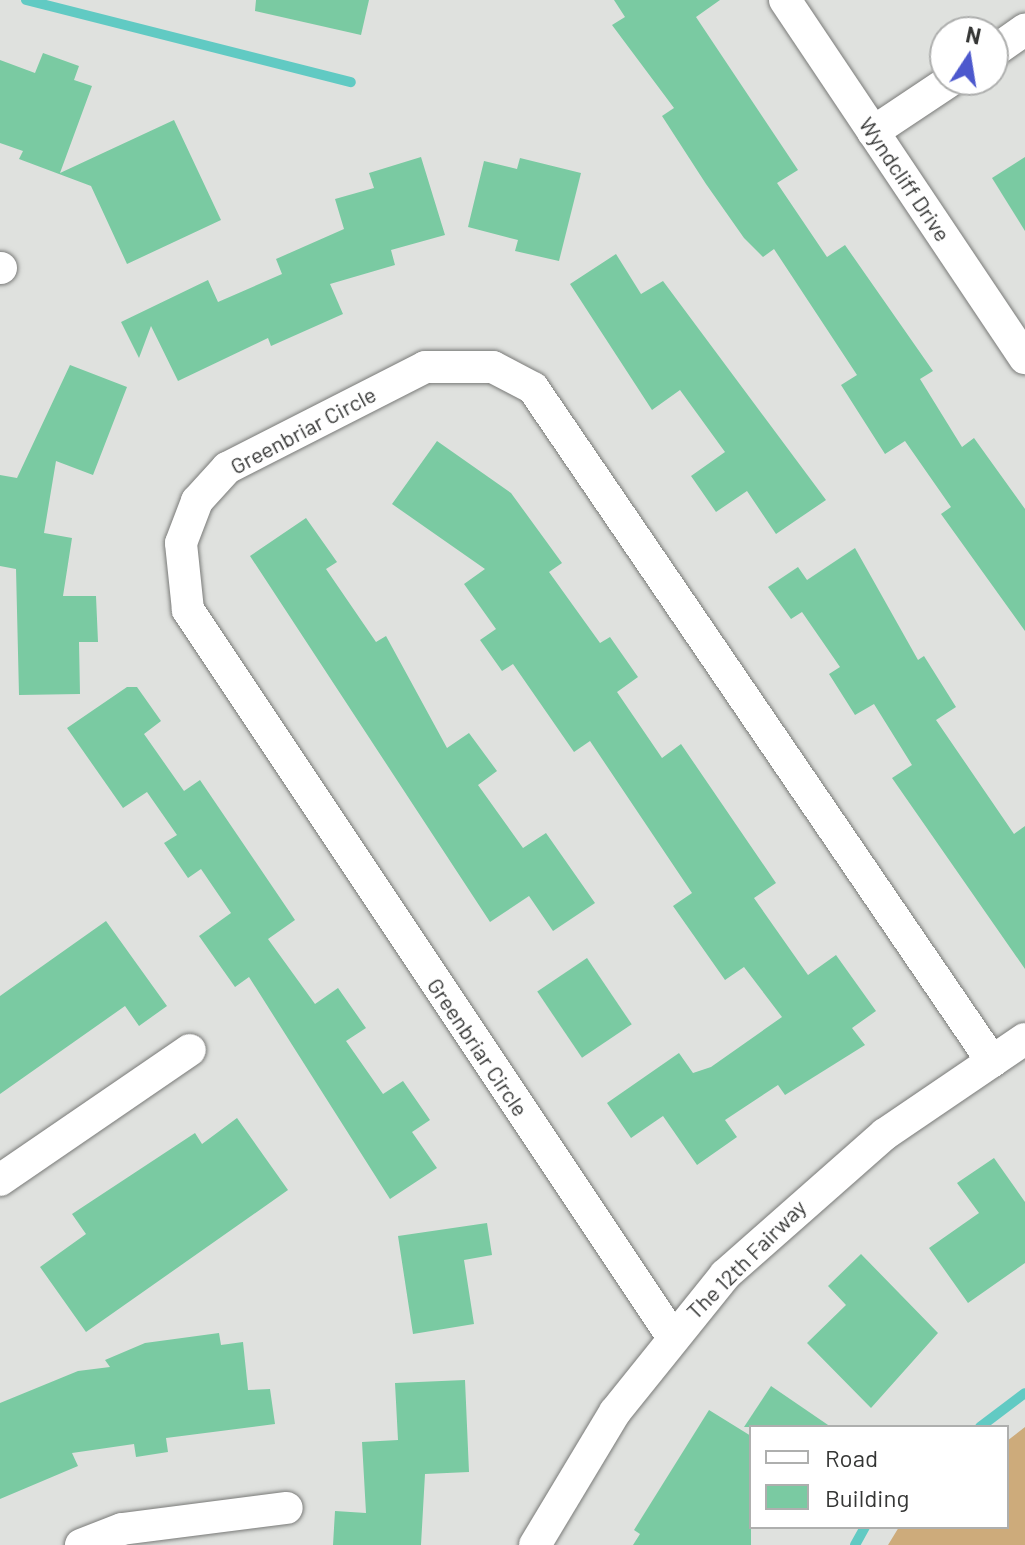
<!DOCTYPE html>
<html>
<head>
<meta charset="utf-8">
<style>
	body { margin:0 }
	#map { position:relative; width:1025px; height:1545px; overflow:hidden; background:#dfe1de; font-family:Barlow,sans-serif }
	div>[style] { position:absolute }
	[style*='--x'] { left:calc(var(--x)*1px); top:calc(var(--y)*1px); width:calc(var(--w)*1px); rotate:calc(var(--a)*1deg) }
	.green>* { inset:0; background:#cdab7b }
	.stream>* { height:10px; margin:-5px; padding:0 5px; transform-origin:5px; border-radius:5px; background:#61cac3 }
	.building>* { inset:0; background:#7acaa2; transform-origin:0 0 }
	.roads { filter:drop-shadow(0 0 2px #797a78) drop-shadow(0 0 2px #797a78) }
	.street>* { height:32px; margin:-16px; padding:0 16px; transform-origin:16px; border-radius:16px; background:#fff }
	span { translate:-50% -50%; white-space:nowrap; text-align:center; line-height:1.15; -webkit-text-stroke:6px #fff; paint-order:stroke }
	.street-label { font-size:22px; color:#353635 }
	.legend { position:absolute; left:749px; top:1425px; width:260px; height:104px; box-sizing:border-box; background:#fff; border:2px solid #aeafae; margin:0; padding:10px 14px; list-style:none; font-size:24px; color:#353635 }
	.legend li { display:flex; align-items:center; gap:16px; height:40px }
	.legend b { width:40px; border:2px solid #aeafae }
	.north { position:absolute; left:929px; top:16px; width:80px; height:80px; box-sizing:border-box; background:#fff; border:2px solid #aeafae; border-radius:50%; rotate:12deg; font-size:22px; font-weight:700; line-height:32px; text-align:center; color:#353635 }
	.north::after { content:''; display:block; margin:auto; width:28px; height:36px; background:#4c58cd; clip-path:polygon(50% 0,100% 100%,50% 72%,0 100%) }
</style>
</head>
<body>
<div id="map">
	<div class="green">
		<div style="clip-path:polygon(1025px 1427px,1025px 1545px,888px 1545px,899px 1527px,1007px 1527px,1007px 1441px)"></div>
	</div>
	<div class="stream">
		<div style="--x:26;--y:0;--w:335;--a:14.2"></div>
		<div style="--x:980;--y:1427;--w:56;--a:-37.1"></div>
		<div style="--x:855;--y:1545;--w:21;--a:-61"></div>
	</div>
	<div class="building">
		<div style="clip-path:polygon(256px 0,369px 0,361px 35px,255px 11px)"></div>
		<div style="clip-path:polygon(614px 0,720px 0,696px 17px,798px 170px,777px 183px,827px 257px,845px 245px,933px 371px,920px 379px,962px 447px,974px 438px,1025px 509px,1025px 631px,941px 514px,951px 507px,905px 441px,885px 454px,841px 385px,857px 375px,774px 249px,763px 257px,744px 238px,706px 184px,662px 116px,674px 108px,612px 25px,625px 17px)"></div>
		<div style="clip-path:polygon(43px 53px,79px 66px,74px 80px,92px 86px,60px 173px,174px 120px,221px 220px,127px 264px,91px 186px,19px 159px,23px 151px,0 143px,0 60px,35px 73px)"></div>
		<div style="clip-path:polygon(421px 157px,445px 235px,391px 250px,395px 265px,330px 284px,343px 314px,271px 346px,268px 338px,178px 381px,151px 326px,139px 358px,121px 322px,208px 280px,218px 302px,282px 274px,276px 259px,344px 229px,335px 199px,374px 188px,369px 173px)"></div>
		<div style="clip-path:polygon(1025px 157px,1025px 231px,992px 178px)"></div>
		<div style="clip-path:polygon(520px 158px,581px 173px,559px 261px,515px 251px,518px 240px,468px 227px,484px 161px,517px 169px)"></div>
		<div style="clip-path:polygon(616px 254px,641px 294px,663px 281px,826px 500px,776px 534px,747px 491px,716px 512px,691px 476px,725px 452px,680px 390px,652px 410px,570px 284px)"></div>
		<div style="clip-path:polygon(70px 365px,127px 387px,93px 475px,56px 461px,44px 533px,72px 538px,63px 596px,96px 596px,98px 642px,79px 642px,80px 694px,19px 695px,16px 569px,0 566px,0 475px,17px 478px)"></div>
		<div style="clip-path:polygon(437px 441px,511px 493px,562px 563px,549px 572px,600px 643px,610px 637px,638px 677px,617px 692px,662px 758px,681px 744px,776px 883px,754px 898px,808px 975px,836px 955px,876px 1011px,852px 1028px,865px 1045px,785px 1095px,778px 1085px,725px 1120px,737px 1137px,697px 1165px,663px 1116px,631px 1138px,607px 1103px,679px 1053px,693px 1073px,711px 1067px,782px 1017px,744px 967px,725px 980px,673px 906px,692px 893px,590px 741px,574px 752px,513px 664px,502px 671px,480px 640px,496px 629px,464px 584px,485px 569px,392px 504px)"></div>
		<div style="clip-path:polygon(306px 518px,337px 562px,326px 569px,376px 642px,386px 636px,447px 748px,469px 733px,497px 771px,478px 785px,523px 848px,546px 833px,595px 903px,553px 931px,529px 896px,490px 922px,250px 556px)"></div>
		<div style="clip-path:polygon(855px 548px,918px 660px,924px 656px,956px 707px,936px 720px,1014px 834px,1025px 826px,1025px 969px,892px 778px,912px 765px,874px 704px,855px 715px,829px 674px,840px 667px,802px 612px,791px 619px,768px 587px,798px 567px,807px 580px)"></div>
		<div style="clip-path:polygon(127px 687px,137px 687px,161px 721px,144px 734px,184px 791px,200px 780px,295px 920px,268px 939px,315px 1004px,338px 988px,366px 1028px,346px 1041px,383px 1094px,403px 1081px,430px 1120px,412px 1132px,437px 1168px,390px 1199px,249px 977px,235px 987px,199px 936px,231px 913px,201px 869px,188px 878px,164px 843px,177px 835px,147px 792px,123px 808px,67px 728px)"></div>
		<div style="clip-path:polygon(106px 921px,167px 1006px,139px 1026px,125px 1006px,0 1094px,0 996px)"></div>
		<div style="left:587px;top:958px;width:80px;height:60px;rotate:56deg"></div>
		<div style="clip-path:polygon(237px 1118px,288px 1190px,86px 1332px,40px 1267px,86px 1234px,72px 1214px,195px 1133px,202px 1144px)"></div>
		<div style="clip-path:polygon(994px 1158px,1025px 1202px,1025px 1263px,968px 1303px,929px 1248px,979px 1213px,957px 1183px)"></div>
		<div style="clip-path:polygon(487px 1223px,492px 1255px,464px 1260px,474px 1324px,413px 1334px,398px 1236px)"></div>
		<div style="clip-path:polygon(861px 1254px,938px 1333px,871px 1408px,807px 1343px,846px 1305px,828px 1286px)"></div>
		<div style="clip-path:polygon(219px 1333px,221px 1345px,243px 1342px,248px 1390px,270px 1389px,275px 1424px,166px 1438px,168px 1452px,136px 1457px,134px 1444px,72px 1453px,78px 1466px,0 1499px,0 1403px,78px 1371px,110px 1367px,105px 1360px,145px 1343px)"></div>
		<div style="clip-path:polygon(465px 1380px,469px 1472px,425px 1474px,421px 1545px,333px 1545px,335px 1511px,366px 1513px,362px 1442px,398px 1440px,395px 1383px)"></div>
		<div style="clip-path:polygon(771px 1386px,831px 1427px,744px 1427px)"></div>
		<div style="clip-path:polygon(709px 1410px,751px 1436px,751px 1545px,633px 1545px,640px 1534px,634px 1530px)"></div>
	</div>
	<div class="roads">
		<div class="street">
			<div style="--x:785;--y:0;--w:431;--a:56.2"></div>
			<div style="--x:993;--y:52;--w:39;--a:-35"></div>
			<div style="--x:873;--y:132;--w:94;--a:-33.7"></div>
			<div style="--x:0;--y:268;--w:1;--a:0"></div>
			<div style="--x:0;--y:1180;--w:230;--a:-34.4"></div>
			<div style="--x:672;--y:1336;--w:873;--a:-123.69"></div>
			<div style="--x:188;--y:610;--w:67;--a:-96"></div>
			<div style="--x:181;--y:543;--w:45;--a:-69.1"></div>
			<div style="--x:197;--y:501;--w:45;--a:-47.7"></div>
			<div style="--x:227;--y:468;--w:222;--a:-27"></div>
			<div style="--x:425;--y:367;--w:68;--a:0"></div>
			<div style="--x:493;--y:367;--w:45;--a:27.7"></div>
			<div style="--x:533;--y:388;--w:815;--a:55.71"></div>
			<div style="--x:81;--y:1545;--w:44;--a:-21.3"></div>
			<div style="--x:122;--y:1529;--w:166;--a:-7.3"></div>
			<div style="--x:535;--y:1545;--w:155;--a:-59"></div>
			<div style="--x:615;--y:1412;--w:176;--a:-51.2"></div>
			<div style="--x:725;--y:1275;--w:213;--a:-41.4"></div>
			<div style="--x:885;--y:1134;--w:169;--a:-34.2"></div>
		</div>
	</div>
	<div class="street-label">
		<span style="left:905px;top:179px;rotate:56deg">Wyndcliff Drive</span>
		<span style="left:303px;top:430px;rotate:-28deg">Greenbriar Circle</span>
		<span style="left:478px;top:1047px;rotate:56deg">Greenbriar Circle</span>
		<span style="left:746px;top:1259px;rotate:-45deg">The 12th Fairway</span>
	</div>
	<ul class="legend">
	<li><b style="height:10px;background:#fff"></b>Road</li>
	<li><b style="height:22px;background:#7acaa2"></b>Building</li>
	</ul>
	<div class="north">N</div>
</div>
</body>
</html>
